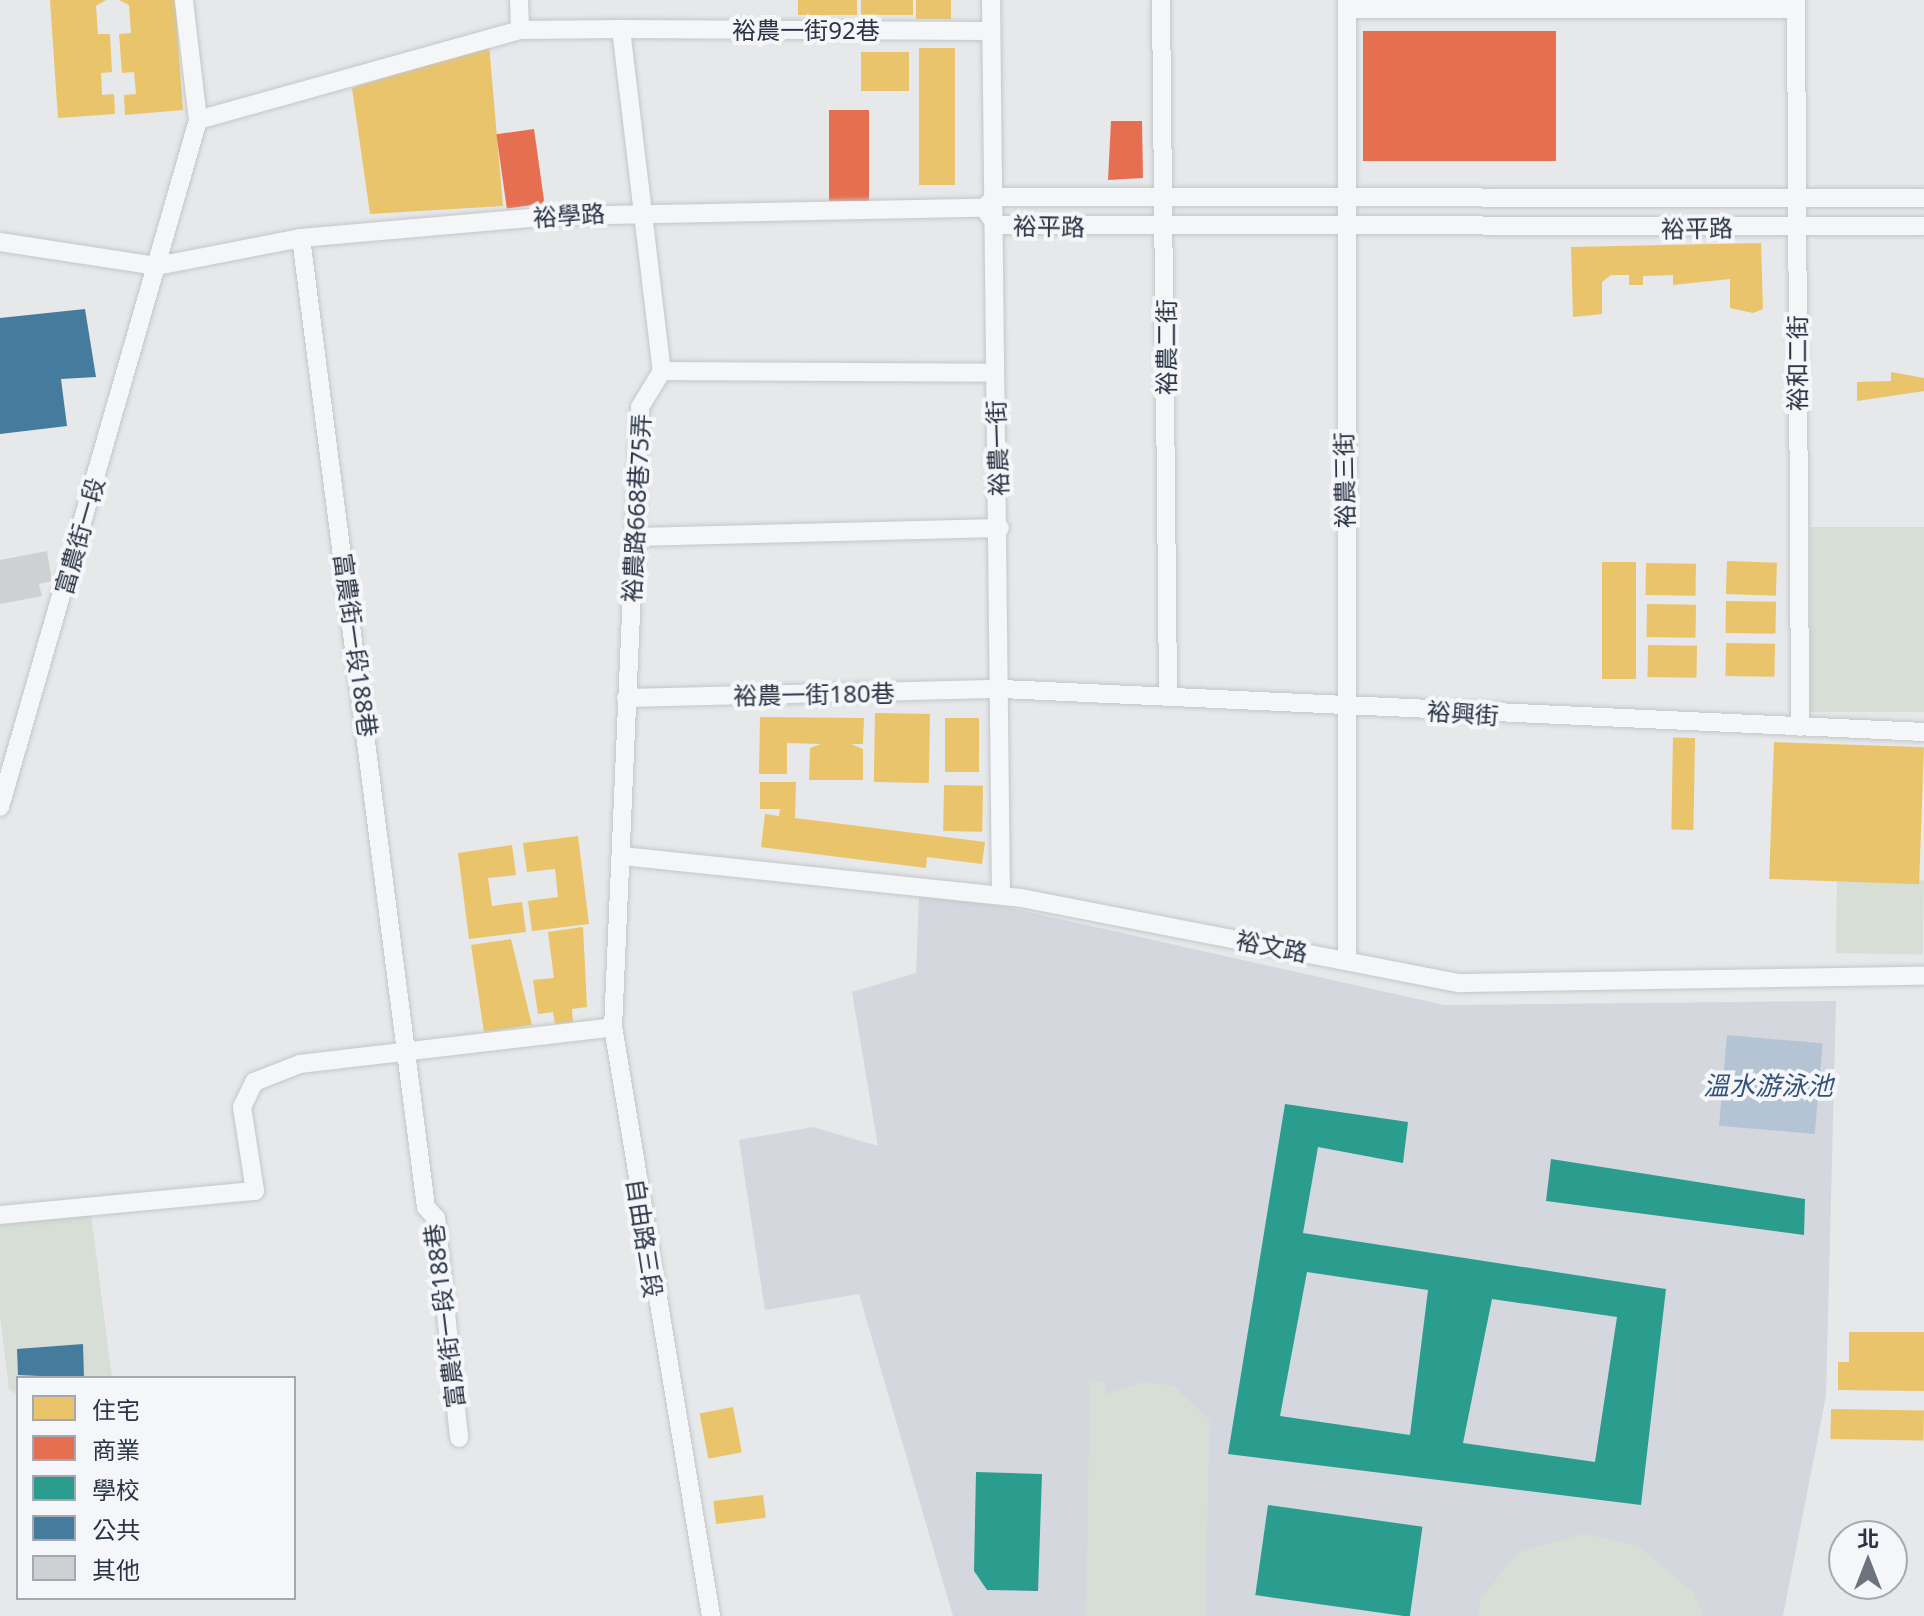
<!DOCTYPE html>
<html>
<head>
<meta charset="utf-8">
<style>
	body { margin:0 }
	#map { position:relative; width:1924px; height:1616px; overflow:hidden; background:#e6e8ea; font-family:"Noto Sans","Noto Sans TC",sans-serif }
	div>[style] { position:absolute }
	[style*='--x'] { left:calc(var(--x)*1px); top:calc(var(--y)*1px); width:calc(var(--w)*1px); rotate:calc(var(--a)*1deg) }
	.built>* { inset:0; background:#d4d7dd }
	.green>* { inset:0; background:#d6ded6; transform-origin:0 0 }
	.water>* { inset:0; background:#b4c4d5; transform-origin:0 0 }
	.homes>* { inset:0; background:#e9c46a; transform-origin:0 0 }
	.shops>* { inset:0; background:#e76f51; transform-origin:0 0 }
	.schools>* { inset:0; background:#2a9d8f; transform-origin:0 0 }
	.public>* { inset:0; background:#457b9d }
	.building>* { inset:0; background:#ced0d3 }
	.roads { filter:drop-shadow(0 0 2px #c4c6c8) drop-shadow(0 0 2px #c4c6c8) }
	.street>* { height:18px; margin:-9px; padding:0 9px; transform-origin:9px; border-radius:9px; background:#f5f6f7 }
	span { translate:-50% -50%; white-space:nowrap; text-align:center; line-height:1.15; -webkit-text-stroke:8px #f4f6f9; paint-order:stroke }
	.street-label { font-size:24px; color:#2b3445 }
	.water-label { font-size:26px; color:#34527a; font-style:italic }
	.legend { position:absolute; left:16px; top:1376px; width:280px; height:224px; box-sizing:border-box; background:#f4f6f9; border:2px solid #a4a8b1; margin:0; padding:10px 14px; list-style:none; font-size:24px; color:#2b3445 }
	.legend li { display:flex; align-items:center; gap:16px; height:40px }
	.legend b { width:40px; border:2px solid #a4a8b1 }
	.north { position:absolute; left:1828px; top:1520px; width:80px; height:80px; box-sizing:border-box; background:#f4f6f9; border:2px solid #a4a8b1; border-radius:50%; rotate:0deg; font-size:22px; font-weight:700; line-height:32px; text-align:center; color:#2b3445 }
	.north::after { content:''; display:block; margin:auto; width:28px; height:36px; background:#6c737f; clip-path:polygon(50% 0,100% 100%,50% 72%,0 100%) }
</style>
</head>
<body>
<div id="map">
	<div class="built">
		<div style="clip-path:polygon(919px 896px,1001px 906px,1444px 1005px,1836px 1001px,1826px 1396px,1783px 1616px,953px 1616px,859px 1294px,765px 1310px,739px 1140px,813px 1127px,878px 1146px,852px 992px,916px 973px)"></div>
	</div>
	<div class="green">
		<div style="left:1810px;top:527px;width:114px;height:185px"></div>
		<div style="left:1837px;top:879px;width:87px;height:74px;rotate:1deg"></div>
		<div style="clip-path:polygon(91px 1215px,112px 1378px,18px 1378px,18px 1395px,9px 1389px,0 1315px,0 1223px)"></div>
		<div style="clip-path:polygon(1090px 1380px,1104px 1382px,1107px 1394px,1142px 1382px,1174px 1386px,1210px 1421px,1205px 1616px,1086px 1616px)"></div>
		<div style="clip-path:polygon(1583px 1534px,1637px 1545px,1693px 1592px,1703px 1616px,1478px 1616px,1480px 1599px,1519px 1552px)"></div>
	</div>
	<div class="water">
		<div style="left:1727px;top:1035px;width:96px;height:91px;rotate:5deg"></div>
	</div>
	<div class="homes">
		<div style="clip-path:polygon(50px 0,106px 0,96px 6px,98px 34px,110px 34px,112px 72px,101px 73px,102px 95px,114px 94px,115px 114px,58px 118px)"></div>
		<div style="clip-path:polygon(119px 0,175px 0,183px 110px,125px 115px,124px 95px,136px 94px,134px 72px,122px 73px,119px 34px,131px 33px,129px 5px)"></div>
		<div style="left:798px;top:0;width:59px;height:15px"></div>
		<div style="left:861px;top:0;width:52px;height:15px"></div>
		<div style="left:916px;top:0;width:35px;height:19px"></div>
		<div style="clip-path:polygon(489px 45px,503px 206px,370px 214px,352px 88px)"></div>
		<div style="left:919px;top:48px;width:36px;height:137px"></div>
		<div style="left:861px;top:52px;width:48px;height:39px"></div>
		<div style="clip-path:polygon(1761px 243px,1763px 309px,1753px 313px,1730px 308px,1730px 279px,1673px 285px,1673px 275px,1643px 276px,1643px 285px,1629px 285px,1629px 275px,1611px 275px,1602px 282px,1602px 314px,1573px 317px,1571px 247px)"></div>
		<div style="clip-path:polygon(1891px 372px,1924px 378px,1924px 391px,1857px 401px,1857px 382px,1891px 381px)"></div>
		<div style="left:1727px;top:561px;width:50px;height:33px;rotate:2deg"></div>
		<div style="left:1602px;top:562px;width:34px;height:117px"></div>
		<div style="left:1646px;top:563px;width:50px;height:32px;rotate:1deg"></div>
		<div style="left:1726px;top:601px;width:50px;height:32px;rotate:1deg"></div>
		<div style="left:1647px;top:604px;width:49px;height:33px;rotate:1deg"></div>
		<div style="left:1726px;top:643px;width:49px;height:33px;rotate:1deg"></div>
		<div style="left:1648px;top:645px;width:49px;height:32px;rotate:1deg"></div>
		<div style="left:875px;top:713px;width:55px;height:69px;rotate:1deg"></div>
		<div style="clip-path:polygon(760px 717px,864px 718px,863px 744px,851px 744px,863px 749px,863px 780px,809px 780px,810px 748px,821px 744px,787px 743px,787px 774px,759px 774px)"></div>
		<div style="left:945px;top:718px;width:34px;height:54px"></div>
		<div style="left:1695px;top:738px;width:92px;height:22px;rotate:91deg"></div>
		<div style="left:1774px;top:742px;width:150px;height:137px;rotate:2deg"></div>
		<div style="clip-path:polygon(760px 782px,796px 782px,795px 818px,985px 842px,982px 864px,927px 857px,926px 868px,761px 847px,765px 814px,779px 816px,780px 809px,760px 809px)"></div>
		<div style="left:944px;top:785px;width:39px;height:46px;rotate:1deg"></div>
		<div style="clip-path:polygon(578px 836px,589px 924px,532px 931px,528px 901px,558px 897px,555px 869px,527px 872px,523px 843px)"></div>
		<div style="clip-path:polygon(512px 845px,516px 875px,488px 878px,492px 906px,522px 902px,526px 932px,469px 939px,458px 853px)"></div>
		<div style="clip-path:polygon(583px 927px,587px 1007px,572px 1009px,573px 1022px,555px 1024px,553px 1012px,538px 1014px,533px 980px,554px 978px,548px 932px)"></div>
		<div style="clip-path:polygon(511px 939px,532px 1025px,484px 1032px,471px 945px)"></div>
		<div style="clip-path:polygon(1849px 1332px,1924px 1332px,1924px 1391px,1838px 1390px,1838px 1362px,1849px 1362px)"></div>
		<div style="left:733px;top:1407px;width:46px;height:34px;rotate:79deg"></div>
		<div style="left:1831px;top:1409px;width:93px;height:30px;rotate:1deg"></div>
		<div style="left:763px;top:1495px;width:23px;height:50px;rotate:83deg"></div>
	</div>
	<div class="shops">
		<div style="left:1363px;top:31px;width:193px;height:130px"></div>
		<div style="left:829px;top:110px;width:40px;height:91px"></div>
		<div style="clip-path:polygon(1111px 121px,1142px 121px,1143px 178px,1108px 180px)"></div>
		<div style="left:534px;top:129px;width:75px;height:38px;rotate:82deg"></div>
	</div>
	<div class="schools">
		<div style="clip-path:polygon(evenodd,1285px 1104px,1408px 1122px,1403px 1163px,1318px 1147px,1303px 1233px,1666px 1289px,1641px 1505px,1228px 1454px,1285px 1104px,1307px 1272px,1428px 1290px,1410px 1435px,1280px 1416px,1307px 1272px,1285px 1104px,1492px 1299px,1617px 1317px,1595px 1462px,1463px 1443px,1492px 1299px)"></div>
		<div style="clip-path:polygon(1551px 1159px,1805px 1199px,1804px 1235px,1546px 1201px)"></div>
		<div style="clip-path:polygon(976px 1472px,1042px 1474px,1038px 1591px,987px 1590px,974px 1571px)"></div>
		<div style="left:1268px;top:1505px;width:156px;height:91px;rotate:8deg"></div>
	</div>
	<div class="public">
		<div style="clip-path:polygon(85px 309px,96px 377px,61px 379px,67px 426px,0 434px,0 318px)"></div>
		<div style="clip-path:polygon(83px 1344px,84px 1378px,18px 1375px,17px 1349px)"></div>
	</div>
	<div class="building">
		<div style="clip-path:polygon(47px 551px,52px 581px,39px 584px,42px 596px,0 604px,0 560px)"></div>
	</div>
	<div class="roads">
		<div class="street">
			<div style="--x:519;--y:0;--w:30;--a:88"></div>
			<div style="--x:991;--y:0;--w:895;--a:89.36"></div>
			<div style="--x:1161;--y:0;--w:694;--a:89.42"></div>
			<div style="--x:1347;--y:0;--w:961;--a:90"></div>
			<div style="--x:1796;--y:0;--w:727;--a:89.68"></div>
			<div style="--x:1347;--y:9;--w:449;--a:0"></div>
			<div style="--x:621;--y:29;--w:370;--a:0.3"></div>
			<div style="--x:198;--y:120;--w:334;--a:-15.6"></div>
			<div style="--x:520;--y:30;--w:101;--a:-0.6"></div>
			<div style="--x:621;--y:29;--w:344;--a:83.2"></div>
			<div style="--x:662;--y:371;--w:42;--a:121.4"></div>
			<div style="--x:640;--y:407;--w:621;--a:92.49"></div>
			<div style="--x:613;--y:1027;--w:597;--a:80.55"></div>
			<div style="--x:984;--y:208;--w:21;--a:55"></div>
			<div style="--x:996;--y:225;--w:928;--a:0.06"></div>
			<div style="--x:984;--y:208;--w:16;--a:-45"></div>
			<div style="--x:995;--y:197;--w:929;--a:0.06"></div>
			<div style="--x:301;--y:238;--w:977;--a:82.65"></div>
			<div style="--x:426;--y:1207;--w:15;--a:48"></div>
			<div style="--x:436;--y:1218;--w:221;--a:84"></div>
			<div style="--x:0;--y:242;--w:159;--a:8.7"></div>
			<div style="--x:157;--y:266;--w:147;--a:-11"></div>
			<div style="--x:301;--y:238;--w:252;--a:-5"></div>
			<div style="--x:552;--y:216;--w:432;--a:-1.1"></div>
			<div style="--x:662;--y:371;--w:333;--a:0.3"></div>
			<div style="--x:634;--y:537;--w:366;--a:-1.4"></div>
			<div style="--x:626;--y:698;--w:376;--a:-1.4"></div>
			<div style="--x:1002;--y:689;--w:923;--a:2.67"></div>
			<div style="--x:0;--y:807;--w:715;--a:-73.92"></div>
			<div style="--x:198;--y:120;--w:121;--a:-96.7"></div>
			<div style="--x:622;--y:856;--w:401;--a:6"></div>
			<div style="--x:1021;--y:898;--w:446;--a:11"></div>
			<div style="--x:1459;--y:983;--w:465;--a:-0.9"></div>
			<div style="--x:0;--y:1215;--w:256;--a:-5.4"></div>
			<div style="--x:255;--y:1191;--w:85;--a:-98.8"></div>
			<div style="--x:242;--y:1107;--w:28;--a:-64"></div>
			<div style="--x:254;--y:1082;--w:49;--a:-21.4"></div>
			<div style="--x:300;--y:1064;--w:315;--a:-6.7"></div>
		</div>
	</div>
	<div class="street-label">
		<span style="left:806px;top:30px">裕農一街92巷</span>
		<span style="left:569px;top:215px;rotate:-4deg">裕學路</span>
		<span style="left:1049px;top:226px;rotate:1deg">裕平路</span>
		<span style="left:1697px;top:228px;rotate:-1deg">裕平路</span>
		<span style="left:1166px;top:347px;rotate:-90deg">裕農二街</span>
		<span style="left:1797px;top:363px;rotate:-90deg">裕和二街</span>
		<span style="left:997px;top:448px;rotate:-92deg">裕農一街</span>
		<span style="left:1344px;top:480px;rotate:-91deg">裕農三街</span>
		<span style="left:636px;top:508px;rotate:-87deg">裕農路668巷75弄</span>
		<span style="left:79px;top:536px;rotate:-74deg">富農街一段</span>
		<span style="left:356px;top:645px;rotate:82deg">富農街一段188巷</span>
		<span style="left:814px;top:694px;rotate:-1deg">裕農一街180巷</span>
		<span style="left:1463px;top:713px;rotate:4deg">裕興街</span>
		<span style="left:1272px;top:946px;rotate:11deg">裕文路</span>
		<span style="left:645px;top:1238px;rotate:81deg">自由路三段</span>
		<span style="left:444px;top:1316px;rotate:-97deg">富農街一段188巷</span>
	</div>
	<div class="water-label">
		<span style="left:1768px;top:1086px">溫水游泳池</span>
	</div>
	<ul class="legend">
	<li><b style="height:22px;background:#e9c46a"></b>住宅</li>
	<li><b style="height:22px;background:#e76f51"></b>商業</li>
	<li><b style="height:22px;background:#2a9d8f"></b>學校</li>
	<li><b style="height:22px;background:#457b9d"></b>公共</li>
	<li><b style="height:22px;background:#ced0d3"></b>其他</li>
	</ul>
	<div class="north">北</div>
</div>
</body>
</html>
